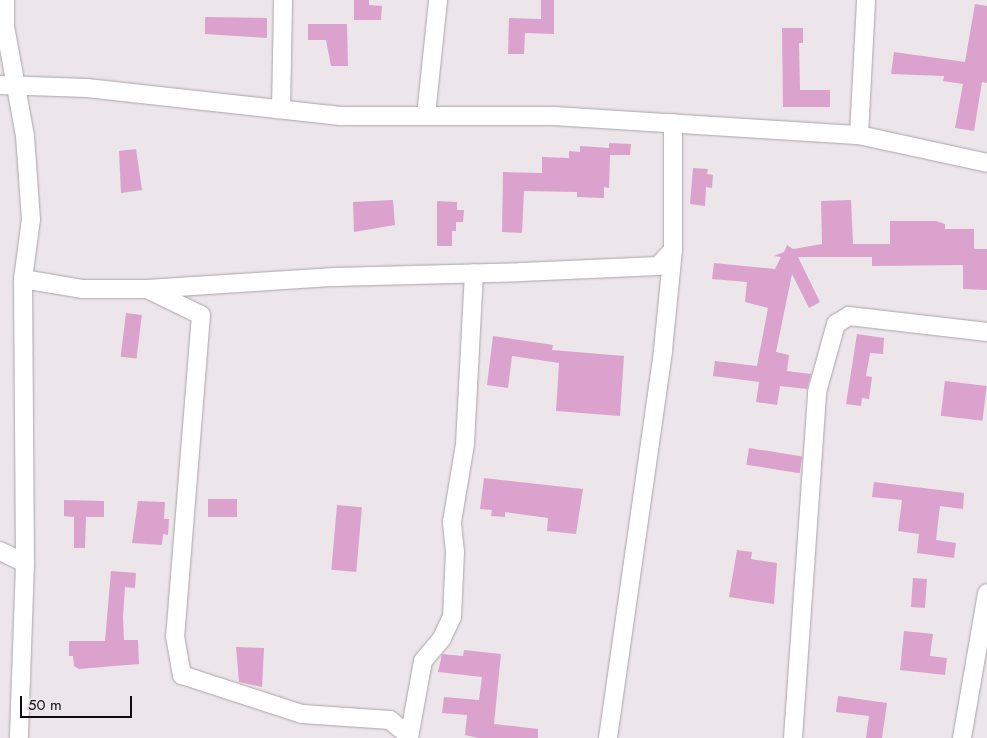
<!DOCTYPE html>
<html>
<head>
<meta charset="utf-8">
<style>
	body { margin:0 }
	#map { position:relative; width:987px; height:738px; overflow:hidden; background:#ece5ea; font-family:Jost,sans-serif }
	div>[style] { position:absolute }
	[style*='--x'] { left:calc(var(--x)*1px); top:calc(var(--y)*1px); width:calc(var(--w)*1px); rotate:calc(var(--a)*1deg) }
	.building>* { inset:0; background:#dba2ce; transform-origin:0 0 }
	.roads { filter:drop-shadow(0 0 1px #aaa4a9) drop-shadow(0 0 1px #aaa4a9) }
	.street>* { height:18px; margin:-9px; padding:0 9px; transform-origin:9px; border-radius:9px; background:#fff }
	span { translate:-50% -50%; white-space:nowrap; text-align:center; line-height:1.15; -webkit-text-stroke:4px #ece5ea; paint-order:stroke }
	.scale { position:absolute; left:20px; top:696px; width:112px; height:22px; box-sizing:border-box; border:2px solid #0f0d0f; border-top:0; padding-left:6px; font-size:15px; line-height:18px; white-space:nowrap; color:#0f0d0f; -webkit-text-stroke:4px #ece5ea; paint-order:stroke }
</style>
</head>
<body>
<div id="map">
	<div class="building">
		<div style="clip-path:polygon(354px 0,369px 0,369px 5px,382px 6px,381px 20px,354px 20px)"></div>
		<div style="clip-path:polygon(541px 0,554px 0,554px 34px,525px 33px,524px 54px,508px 54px,509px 18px,541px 19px)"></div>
		<div style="clip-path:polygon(975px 4px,987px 6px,987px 83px,982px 82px,974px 131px,955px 128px,963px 84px,943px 81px,944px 76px,891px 74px,894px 52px,965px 62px)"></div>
		<div style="clip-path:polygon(205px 17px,267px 18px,267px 38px,205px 34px)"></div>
		<div style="clip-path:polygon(308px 24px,347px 24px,348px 66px,331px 66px,326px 40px,308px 40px)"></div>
		<div style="clip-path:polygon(782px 28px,803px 28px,803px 43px,799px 43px,800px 90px,830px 90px,830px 107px,783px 107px)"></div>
		<div style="clip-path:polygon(609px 143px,631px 144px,630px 155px,610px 155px,609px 188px,604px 187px,604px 198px,577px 197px,577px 192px,524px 191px,522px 233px,502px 232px,503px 172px,542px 173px,542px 157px,569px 158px,569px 151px,580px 152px,580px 146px,609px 148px)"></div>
		<div style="clip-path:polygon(136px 149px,142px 190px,121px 193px,119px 151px)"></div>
		<div style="clip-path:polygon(693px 168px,708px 169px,707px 174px,713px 175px,712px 188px,706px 187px,705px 206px,690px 204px)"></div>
		<div style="clip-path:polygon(393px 200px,395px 225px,354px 232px,353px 202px)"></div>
		<div style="clip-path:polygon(851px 200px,853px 244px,890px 244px,890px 221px,936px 221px,945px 224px,945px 229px,974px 229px,974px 249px,987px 249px,987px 290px,963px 289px,963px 265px,872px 266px,872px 257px,798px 257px,820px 302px,809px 308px,792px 274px,776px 352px,789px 355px,787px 371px,811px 374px,807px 389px,780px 386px,777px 405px,756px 402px,759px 382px,713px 376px,715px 361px,757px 366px,768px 308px,745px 302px,747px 282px,712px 279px,714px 263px,775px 269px,781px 257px,774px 256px,784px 252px,787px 245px,793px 249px,822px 244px,821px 201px)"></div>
		<div style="clip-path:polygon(437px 201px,457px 202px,457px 210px,464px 210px,463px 222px,456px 222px,456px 231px,452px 231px,452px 246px,437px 246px)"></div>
		<div style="left:126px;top:313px;width:16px;height:44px;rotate:7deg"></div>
		<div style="clip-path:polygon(857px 334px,884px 338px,883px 354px,870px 353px,866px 376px,872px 377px,869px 399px,862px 398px,861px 406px,846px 404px)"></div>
		<div style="clip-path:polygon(493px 336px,553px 345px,552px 350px,624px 356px,620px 416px,556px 411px,559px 363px,512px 356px,508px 388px,487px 385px)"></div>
		<div style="left:945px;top:381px;width:42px;height:35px;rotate:7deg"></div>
		<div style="left:749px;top:448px;width:54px;height:17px;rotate:9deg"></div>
		<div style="clip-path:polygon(484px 478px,583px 489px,576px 534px,547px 531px,548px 518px,505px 512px,505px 517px,491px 516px,492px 510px,480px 509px)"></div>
		<div style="clip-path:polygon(874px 482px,964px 493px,963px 509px,940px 506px,936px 540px,956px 543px,954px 558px,917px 553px,919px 534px,898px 531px,902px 500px,872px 497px)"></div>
		<div style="left:208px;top:499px;width:29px;height:18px"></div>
		<div style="clip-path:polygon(64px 500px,104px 501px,104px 517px,86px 517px,85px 548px,74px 548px,74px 517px,64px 516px)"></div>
		<div style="clip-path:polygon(138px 501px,165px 502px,164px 519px,169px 519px,168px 535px,163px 534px,162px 545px,132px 543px)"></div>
		<div style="left:337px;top:505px;width:25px;height:65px;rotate:5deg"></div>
		<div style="clip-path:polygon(737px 550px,752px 552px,751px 559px,777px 563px,774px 604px,729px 597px)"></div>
		<div style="clip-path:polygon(111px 571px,136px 573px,135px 588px,125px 587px,123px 617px,124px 640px,138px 640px,139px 664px,79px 669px,74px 666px,73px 656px,69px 656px,69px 641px,105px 641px)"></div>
		<div style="left:913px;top:578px;width:14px;height:29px;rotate:4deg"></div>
		<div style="clip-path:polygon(904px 631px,933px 634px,930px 656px,947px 658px,945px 675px,900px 670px)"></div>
		<div style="clip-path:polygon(236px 647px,264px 648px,262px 687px,239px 682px)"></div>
		<div style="clip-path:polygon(464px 650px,501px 654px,494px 724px,538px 729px,538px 738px,478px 738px,465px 735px,467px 715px,442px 713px,444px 697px,479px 700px,482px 677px,438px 672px,442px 654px,463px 656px)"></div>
		<div style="clip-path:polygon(838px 696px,887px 703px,882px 738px,866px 738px,869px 716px,836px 712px)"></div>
	</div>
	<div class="roads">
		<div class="street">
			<div style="--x:5;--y:0;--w:26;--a:90"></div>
			<div style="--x:5;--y:26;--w:112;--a:79.7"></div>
			<div style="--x:25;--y:136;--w:83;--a:85.9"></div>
			<div style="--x:31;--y:219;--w:61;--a:97.6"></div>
			<div style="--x:23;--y:279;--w:284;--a:89.6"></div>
			<div style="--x:25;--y:563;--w:175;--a:92"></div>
			<div style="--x:0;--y:85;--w:87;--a:2"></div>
			<div style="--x:87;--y:88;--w:257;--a:6.3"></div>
			<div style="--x:342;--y:116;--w:213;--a:0"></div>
			<div style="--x:555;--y:116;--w:305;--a:3.6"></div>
			<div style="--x:859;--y:135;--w:131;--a:12.3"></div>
			<div style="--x:281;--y:109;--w:109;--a:-88.9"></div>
			<div style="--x:426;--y:115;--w:116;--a:-84"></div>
			<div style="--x:859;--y:135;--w:135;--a:-87"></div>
			<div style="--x:23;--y:279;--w:61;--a:9.5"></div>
			<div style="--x:83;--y:289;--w:64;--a:0"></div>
			<div style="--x:147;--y:289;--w:188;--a:-3.7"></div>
			<div style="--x:335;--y:277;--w:186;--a:-1.5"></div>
			<div style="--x:521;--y:272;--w:137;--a:-2.5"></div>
			<div style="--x:658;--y:266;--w:22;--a:-47"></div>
			<div style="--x:147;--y:289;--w:60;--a:25.7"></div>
			<div style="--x:201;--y:315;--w:322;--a:94.6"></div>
			<div style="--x:175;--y:636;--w:40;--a:80"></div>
			<div style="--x:182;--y:675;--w:126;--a:18"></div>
			<div style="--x:302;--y:714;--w:88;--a:3.9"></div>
			<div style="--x:390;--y:720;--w:25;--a:40"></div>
			<div style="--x:0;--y:551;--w:28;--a:26"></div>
			<div style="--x:409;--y:738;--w:78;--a:-79.7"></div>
			<div style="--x:423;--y:661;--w:30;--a:-50"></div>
			<div style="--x:442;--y:638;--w:23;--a:-65"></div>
			<div style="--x:452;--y:617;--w:65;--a:-87.4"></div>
			<div style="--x:455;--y:552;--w:30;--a:-96"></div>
			<div style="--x:452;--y:522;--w:79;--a:-80.5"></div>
			<div style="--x:465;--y:444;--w:171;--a:-87"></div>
			<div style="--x:608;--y:738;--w:392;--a:-81.9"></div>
			<div style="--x:663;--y:350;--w:100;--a:-84.3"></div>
			<div style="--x:673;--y:250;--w:127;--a:-90"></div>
			<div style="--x:793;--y:738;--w:347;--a:-86"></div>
			<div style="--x:817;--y:392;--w:71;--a:-74.4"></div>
			<div style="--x:836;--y:324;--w:15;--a:-32"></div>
			<div style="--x:849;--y:316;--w:139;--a:6.6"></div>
			<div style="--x:962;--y:738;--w:147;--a:-80.2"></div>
		</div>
	</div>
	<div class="scale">50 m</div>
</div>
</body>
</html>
